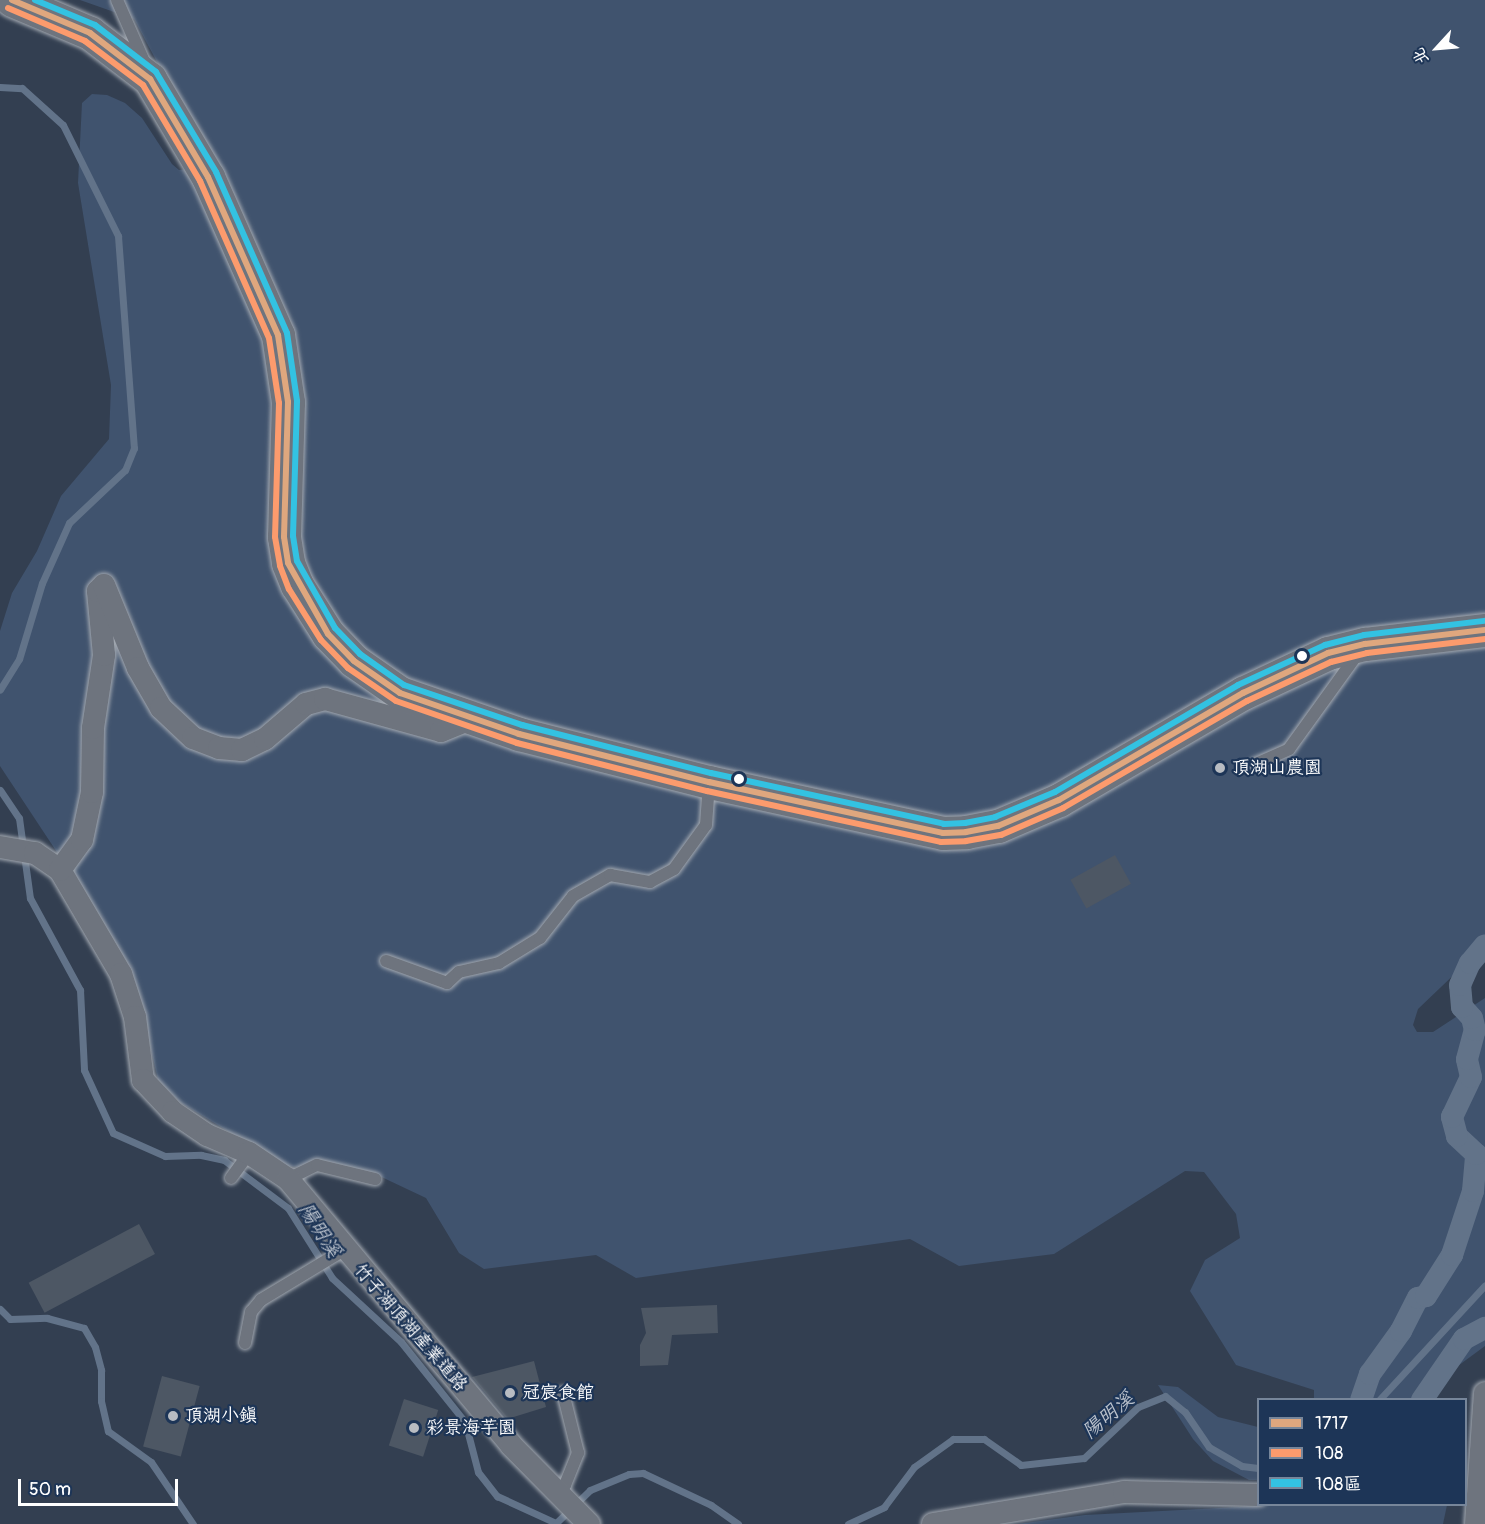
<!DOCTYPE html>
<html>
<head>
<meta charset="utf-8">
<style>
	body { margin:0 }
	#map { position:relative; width:1485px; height:1524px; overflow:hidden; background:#333f51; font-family:Pangolin,"LXGW WenKai TC",sans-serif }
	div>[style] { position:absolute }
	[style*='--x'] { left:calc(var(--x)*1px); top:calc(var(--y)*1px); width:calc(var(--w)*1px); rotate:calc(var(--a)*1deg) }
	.green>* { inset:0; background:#40536e }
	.stream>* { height:7px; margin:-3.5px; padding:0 3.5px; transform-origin:3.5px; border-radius:3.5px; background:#627389 }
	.canal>* { height:22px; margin:-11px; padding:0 11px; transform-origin:11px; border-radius:11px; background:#627389 }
	.building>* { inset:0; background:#4d5764; transform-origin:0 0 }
	.roads { filter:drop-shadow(0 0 2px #a3a9b1) drop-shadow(0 0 2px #a3a9b1) }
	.lane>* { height:12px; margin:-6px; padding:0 6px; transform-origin:6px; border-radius:6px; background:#6e747e }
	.street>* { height:22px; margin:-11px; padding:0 11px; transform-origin:11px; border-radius:11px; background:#6e747e }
	.primary>* { height:33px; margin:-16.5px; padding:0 16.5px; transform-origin:16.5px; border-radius:16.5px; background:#6e747e }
	.bus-1>* { height:6px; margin:-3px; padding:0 3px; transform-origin:3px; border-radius:3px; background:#dfa77e }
	.bus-2>* { height:6px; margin:-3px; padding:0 3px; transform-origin:3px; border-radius:3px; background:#fc9b6d }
	.bus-3>* { height:6px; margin:-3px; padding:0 3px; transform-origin:3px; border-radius:3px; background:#33c2e2 }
	.dots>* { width:16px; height:16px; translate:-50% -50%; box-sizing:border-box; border:3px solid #1d3557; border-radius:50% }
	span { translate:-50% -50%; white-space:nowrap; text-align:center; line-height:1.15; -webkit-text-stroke:4.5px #1d3557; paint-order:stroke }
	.poi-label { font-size:18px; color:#fff }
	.left { translate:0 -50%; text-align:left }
	.street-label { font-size:18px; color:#fff }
	.water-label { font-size:20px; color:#bbc2cc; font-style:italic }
	.legend { position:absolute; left:1257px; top:1398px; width:210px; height:108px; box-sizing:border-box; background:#1d3557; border:2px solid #77869a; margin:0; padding:8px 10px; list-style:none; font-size:18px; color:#fff }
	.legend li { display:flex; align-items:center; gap:12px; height:30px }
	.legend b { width:30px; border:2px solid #77869a }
	.north { position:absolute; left:1407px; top:18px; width:60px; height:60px; -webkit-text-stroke:4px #1d3557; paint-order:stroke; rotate:244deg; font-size:16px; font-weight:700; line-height:24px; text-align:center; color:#fff }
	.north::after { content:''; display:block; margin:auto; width:21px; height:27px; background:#fff; clip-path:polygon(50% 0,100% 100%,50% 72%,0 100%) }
	.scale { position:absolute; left:18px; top:1479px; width:160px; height:27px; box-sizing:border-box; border:3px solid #fff; border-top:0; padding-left:8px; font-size:18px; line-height:21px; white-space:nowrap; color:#fff; -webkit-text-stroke:4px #1d3557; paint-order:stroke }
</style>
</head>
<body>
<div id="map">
	<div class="green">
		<div style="clip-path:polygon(80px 0,1485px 0,1485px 945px,1418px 1009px,1413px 1025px,1417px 1032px,1433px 1032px,1485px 998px,1485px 1346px,1413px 1399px,1314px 1399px,1314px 1390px,1236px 1365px,1190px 1291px,1205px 1260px,1240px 1238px,1236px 1214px,1204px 1172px,1185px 1171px,1054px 1254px,959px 1266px,910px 1239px,636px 1278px,596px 1255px,484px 1269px,459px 1253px,426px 1198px,373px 1173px,286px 1166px,181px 1103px,158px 1080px,143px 1015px,74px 878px,0 766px,0 631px,12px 593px,37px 551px,61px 496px,109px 439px,111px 385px,78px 183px,82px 103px,92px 94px,107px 95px,125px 103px,142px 118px,172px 164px,179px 170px,190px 169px,164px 75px,134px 19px)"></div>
		<div style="clip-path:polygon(1158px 1385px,1178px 1387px,1218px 1417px,1258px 1427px,1258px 1480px,1249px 1480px,1213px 1461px,1193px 1439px)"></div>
		<div style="clip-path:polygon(1298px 1504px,1447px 1505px,1443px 1524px,1018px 1524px,1085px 1515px)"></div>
	</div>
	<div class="stream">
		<div style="--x:0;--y:87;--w:22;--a:3"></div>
		<div style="--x:22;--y:88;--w:55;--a:42.1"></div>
		<div style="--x:63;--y:125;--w:124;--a:63.6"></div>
		<div style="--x:118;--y:236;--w:213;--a:85.7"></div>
		<div style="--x:134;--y:448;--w:24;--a:112"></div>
		<div style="--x:125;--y:470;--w:77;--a:136.6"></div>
		<div style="--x:69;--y:523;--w:66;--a:114.2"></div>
		<div style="--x:42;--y:583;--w:79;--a:106.8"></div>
		<div style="--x:19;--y:659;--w:36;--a:122"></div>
		<div style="--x:0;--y:790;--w:34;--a:56"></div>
		<div style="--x:19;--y:818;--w:81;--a:82.2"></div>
		<div style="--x:30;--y:898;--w:105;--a:61.5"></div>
		<div style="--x:80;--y:990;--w:80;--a:87.1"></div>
		<div style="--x:84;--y:1070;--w:69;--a:65.3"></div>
		<div style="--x:113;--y:1133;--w:57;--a:23.9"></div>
		<div style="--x:165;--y:1156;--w:36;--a:-2"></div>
		<div style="--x:201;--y:1155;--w:24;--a:12"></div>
		<div style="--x:224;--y:1160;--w:80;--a:36.9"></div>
		<div style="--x:288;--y:1208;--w:83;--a:57.8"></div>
		<div style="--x:332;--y:1278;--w:94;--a:42.8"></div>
		<div style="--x:401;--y:1342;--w:102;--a:51.3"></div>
		<div style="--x:465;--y:1422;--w:52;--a:75.4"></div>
		<div style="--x:478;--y:1472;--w:31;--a:52"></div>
		<div style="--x:497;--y:1496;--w:65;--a:24.6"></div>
		<div style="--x:556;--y:1523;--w:47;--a:-44.1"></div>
		<div style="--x:590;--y:1490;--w:42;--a:-22.3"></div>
		<div style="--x:629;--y:1474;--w:14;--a:-4"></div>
		<div style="--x:643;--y:1473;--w:75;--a:25.2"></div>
		<div style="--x:711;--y:1505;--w:33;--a:35"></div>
		<div style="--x:0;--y:1309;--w:14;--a:45"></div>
		<div style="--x:10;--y:1319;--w:37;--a:-2"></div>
		<div style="--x:47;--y:1318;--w:38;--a:15"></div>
		<div style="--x:84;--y:1328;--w:22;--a:60"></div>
		<div style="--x:95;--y:1347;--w:24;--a:75"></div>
		<div style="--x:101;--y:1370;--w:31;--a:90"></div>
		<div style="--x:101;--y:1401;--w:31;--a:77"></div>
		<div style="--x:108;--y:1431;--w:53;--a:35.8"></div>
		<div style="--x:151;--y:1462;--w:75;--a:55.9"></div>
		<div style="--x:1379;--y:1400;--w:156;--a:-47.3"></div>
		<div style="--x:848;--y:1524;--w:40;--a:-25"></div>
		<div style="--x:884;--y:1507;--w:50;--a:-53.1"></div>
		<div style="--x:914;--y:1467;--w:48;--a:-35.7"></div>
		<div style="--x:953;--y:1439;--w:31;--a:0"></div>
		<div style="--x:984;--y:1439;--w:45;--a:35.1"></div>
		<div style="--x:1021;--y:1465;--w:63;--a:-6.3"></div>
		<div style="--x:1084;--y:1458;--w:74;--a:-43.4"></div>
		<div style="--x:1138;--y:1407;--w:29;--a:-22"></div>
		<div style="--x:1165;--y:1396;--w:26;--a:39"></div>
		<div style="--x:1185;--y:1412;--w:42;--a:55.6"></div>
		<div style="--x:1209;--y:1447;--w:38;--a:30"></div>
		<div style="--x:1242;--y:1466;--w:16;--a:7"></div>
	</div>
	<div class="canal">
		<div style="--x:1361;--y:1400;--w:28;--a:-71"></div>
		<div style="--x:1370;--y:1374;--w:53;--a:-54.2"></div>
		<div style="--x:1401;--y:1331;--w:37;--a:-63"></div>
		<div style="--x:1418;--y:1298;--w:8;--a:-14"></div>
		<div style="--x:1426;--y:1296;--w:49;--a:-57.6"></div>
		<div style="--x:1452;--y:1255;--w:67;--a:-71.8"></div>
		<div style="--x:1473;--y:1191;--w:37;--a:-85"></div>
		<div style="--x:1476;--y:1154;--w:26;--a:-137"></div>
		<div style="--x:1457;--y:1136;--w:20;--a:-105"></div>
		<div style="--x:1452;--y:1117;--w:44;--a:-64.6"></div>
		<div style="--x:1471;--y:1077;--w:18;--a:-103"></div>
		<div style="--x:1467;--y:1059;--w:30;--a:-75"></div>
		<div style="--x:1475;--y:1030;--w:12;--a:-104"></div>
		<div style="--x:1472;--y:1018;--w:15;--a:-132"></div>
		<div style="--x:1462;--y:1007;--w:22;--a:-95"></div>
		<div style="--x:1460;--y:985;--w:24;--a:-66"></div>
		<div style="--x:1470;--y:963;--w:23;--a:-50"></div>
		<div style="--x:1422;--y:1400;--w:74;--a:-55.5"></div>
		<div style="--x:1464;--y:1339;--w:24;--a:-28"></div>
	</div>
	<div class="building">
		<div style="left:1115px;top:855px;width:33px;height:51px;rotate:61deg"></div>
		<div style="left:139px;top:1224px;width:34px;height:125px;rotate:62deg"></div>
		<div style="clip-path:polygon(717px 1305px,718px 1333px,672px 1335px,668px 1365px,640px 1366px,640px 1345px,646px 1333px,641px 1308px)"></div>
		<div style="clip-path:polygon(534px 1361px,546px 1407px,507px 1419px,472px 1377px)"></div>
		<div style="left:162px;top:1376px;width:39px;height:73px;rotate:15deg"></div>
		<div style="left:404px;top:1399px;width:36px;height:49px;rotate:18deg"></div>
	</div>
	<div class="roads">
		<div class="lane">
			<div style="--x:117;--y:0;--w:72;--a:66.3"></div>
			<div style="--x:1256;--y:764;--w:36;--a:-24"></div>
			<div style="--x:1289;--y:749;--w:120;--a:-54.2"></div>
			<div style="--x:386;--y:961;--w:65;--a:19.8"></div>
			<div style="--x:447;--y:983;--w:16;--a:-43"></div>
			<div style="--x:459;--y:972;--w:41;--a:-12.7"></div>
			<div style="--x:499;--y:963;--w:48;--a:-31.4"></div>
			<div style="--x:540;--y:938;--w:53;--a:-51.8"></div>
			<div style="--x:573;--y:896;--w:43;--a:-29.6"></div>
			<div style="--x:610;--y:875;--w:41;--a:9.9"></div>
			<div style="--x:650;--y:882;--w:27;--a:-28"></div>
			<div style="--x:674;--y:869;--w:54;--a:-54"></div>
			<div style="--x:706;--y:825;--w:42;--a:-85.9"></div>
			<div style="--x:231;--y:1178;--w:31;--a:-54"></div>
			<div style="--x:288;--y:1179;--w:32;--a:-26"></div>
			<div style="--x:317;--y:1165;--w:60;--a:13.6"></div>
			<div style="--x:245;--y:1343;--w:32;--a:-79"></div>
			<div style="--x:251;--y:1312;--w:16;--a:-50"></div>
			<div style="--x:261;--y:1300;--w:97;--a:-31.1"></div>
			<div style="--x:556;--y:1491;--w:11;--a:-34"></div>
			<div style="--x:565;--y:1485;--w:35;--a:-68"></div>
			<div style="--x:578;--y:1453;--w:62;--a:-104"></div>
		</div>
		<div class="street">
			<div style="--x:0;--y:847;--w:36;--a:10"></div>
			<div style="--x:35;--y:853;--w:30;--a:34"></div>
			<div style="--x:60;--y:870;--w:121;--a:59.6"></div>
			<div style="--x:121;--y:974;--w:45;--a:72"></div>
			<div style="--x:135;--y:1017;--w:64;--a:82.8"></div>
			<div style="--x:143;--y:1080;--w:44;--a:46.8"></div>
			<div style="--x:173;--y:1112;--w:41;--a:34.1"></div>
			<div style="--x:207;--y:1135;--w:46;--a:23.2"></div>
			<div style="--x:249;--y:1153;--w:47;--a:33.7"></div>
			<div style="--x:288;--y:1179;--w:347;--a:50"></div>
			<div style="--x:511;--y:1445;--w:111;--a:45.4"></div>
			<div style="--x:60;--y:870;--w:37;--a:-54"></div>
			<div style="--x:82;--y:840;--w:49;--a:-78.2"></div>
			<div style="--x:92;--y:792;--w:64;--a:-89.1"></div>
			<div style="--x:93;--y:728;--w:74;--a:-81.4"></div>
			<div style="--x:104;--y:655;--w:64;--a:-95.4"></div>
			<div style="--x:98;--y:591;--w:8;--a:-45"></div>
			<div style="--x:104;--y:585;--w:90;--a:67.7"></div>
			<div style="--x:138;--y:668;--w:46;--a:60.1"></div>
			<div style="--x:161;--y:708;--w:44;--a:43.2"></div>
			<div style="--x:193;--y:738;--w:28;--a:21"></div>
			<div style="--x:219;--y:748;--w:23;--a:5"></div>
			<div style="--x:242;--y:750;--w:25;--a:-26"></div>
			<div style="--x:265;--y:739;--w:54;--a:-40.5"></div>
			<div style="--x:306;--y:704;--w:20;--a:-15"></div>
			<div style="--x:325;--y:699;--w:120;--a:15.4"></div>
			<div style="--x:441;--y:731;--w:31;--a:-22"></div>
			<div style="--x:933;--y:1524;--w:194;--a:-9.5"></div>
			<div style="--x:1124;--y:1492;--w:134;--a:1.3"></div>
			<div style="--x:1476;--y:1524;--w:131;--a:-86.1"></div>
		</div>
		<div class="primary">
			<div style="--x:12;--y:0;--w:85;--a:22.9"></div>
			<div style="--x:90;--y:33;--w:76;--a:37.5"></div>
			<div style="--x:150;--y:79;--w:114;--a:59.4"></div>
			<div style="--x:208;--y:177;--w:173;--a:66.1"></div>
			<div style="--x:278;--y:335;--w:68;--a:81.5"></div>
			<div style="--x:288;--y:402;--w:135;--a:91.7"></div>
			<div style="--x:284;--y:537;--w:26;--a:81"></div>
			<div style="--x:288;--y:563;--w:24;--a:68"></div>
			<div style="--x:297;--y:585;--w:58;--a:57.7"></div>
			<div style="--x:328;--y:634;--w:37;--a:46"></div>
			<div style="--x:354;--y:661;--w:56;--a:34.8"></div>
			<div style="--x:400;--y:693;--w:126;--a:19"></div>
			<div style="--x:519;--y:734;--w:196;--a:14.2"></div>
			<div style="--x:709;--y:782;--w:239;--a:12.3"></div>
			<div style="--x:943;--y:833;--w:23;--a:-2"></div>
			<div style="--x:966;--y:832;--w:33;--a:-11"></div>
			<div style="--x:998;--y:826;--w:66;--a:-23.1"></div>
			<div style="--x:1059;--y:800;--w:213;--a:-30.2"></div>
			<div style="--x:1243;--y:693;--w:94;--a:-25.2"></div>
			<div style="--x:1328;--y:653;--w:38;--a:-14"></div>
			<div style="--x:1365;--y:644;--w:121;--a:-6.7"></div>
		</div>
	</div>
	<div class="bus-1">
		<div style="--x:12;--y:0;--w:85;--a:22.9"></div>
		<div style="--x:90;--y:33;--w:76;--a:37.5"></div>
		<div style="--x:150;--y:79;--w:114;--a:59.4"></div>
		<div style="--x:208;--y:177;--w:173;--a:66.1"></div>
		<div style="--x:278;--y:335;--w:68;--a:81.5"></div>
		<div style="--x:288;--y:402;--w:135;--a:91.7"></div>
		<div style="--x:284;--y:537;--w:26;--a:81"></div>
		<div style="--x:288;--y:563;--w:81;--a:60.6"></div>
		<div style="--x:328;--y:634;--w:37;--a:46"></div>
		<div style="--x:354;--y:661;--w:56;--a:34.8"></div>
		<div style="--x:400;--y:693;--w:126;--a:19"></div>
		<div style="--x:519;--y:734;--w:196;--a:14.2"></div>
		<div style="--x:709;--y:782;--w:239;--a:12.3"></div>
		<div style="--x:943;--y:833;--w:23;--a:-2"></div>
		<div style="--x:966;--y:832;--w:33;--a:-11"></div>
		<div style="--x:998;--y:826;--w:66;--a:-23.1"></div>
		<div style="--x:1059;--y:800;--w:213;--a:-30.2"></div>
		<div style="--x:1243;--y:693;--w:94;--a:-25.2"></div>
		<div style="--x:1328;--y:653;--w:38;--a:-14"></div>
		<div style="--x:1365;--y:644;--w:121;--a:-6.7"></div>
	</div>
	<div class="bus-2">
		<div style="--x:8;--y:8;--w:84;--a:23.2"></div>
		<div style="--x:85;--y:41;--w:73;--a:37.2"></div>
		<div style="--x:143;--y:85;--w:112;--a:59.3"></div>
		<div style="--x:200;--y:181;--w:171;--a:66.3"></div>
		<div style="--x:269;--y:338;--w:66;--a:81.3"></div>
		<div style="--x:279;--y:403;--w:134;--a:91.7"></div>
		<div style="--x:275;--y:537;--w:29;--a:80"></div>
		<div style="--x:280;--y:566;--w:25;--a:69"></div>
		<div style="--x:289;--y:589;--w:60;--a:57.9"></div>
		<div style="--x:321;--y:640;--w:39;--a:46"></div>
		<div style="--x:348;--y:668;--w:58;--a:34.5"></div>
		<div style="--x:396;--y:701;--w:128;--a:19.1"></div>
		<div style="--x:517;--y:743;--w:196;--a:14.2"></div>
		<div style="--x:707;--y:791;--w:239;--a:12.3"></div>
		<div style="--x:941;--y:842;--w:25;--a:-2"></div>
		<div style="--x:966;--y:841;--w:36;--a:-10"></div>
		<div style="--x:1001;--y:835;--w:68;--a:-23.5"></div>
		<div style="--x:1063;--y:808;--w:213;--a:-30.2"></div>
		<div style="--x:1247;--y:701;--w:93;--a:-24.9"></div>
		<div style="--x:1331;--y:662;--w:37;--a:-14"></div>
		<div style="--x:1367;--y:653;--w:119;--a:-6.8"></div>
	</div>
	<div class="bus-3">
		<div style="--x:35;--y:0;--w:65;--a:22.6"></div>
		<div style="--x:95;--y:25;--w:77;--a:37.6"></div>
		<div style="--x:156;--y:72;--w:117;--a:59"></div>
		<div style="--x:216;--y:172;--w:176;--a:66.2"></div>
		<div style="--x:287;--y:333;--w:69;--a:81.6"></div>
		<div style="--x:297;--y:401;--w:135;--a:91.7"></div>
		<div style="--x:293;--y:536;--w:25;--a:81"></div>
		<div style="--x:297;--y:561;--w:77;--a:60.4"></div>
		<div style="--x:335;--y:628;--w:36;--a:46"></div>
		<div style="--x:360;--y:654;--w:54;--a:35.2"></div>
		<div style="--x:404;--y:685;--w:125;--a:18.7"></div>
		<div style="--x:522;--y:725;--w:195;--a:14.3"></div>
		<div style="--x:711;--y:773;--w:239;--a:12.3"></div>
		<div style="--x:944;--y:824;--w:21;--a:-3"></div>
		<div style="--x:965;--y:823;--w:31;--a:-11"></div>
		<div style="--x:995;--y:817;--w:65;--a:-22.6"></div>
		<div style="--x:1055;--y:792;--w:212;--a:-30.3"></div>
		<div style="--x:1238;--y:685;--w:96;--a:-24.7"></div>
		<div style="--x:1325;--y:645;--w:40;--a:-14.4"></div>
		<div style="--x:1364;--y:635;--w:121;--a:-6.7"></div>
	</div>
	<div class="dots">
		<div style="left:1302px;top:656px;background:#fff"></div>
		<div style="left:1220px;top:768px;background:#b8bcc2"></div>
		<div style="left:739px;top:779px;background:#fff"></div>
		<div style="left:510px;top:1393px;background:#b8bcc2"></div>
		<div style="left:173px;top:1416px;background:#b8bcc2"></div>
		<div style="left:414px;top:1428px;background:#b8bcc2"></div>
	</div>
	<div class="poi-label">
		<span class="left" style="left:1232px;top:768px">頂湖山農園</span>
		<span class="left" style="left:522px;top:1393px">冠宸食館</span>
		<span class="left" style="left:185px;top:1416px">頂湖小鎮</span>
		<span class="left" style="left:426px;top:1428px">彩景海芋園</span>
	</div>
	<div class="street-label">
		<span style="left:410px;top:1328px;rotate:49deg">竹子湖頂湖產業道路</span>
	</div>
	<div class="water-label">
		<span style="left:320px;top:1230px;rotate:57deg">陽明溪</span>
		<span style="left:1108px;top:1415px;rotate:-40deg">陽明溪</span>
	</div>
	<ul class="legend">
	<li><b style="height:8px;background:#dfa77e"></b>1717</li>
	<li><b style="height:8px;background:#fc9b6d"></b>108</li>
	<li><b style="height:8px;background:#33c2e2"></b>108區</li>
	</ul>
	<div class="north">北</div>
	<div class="scale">50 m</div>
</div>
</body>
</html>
